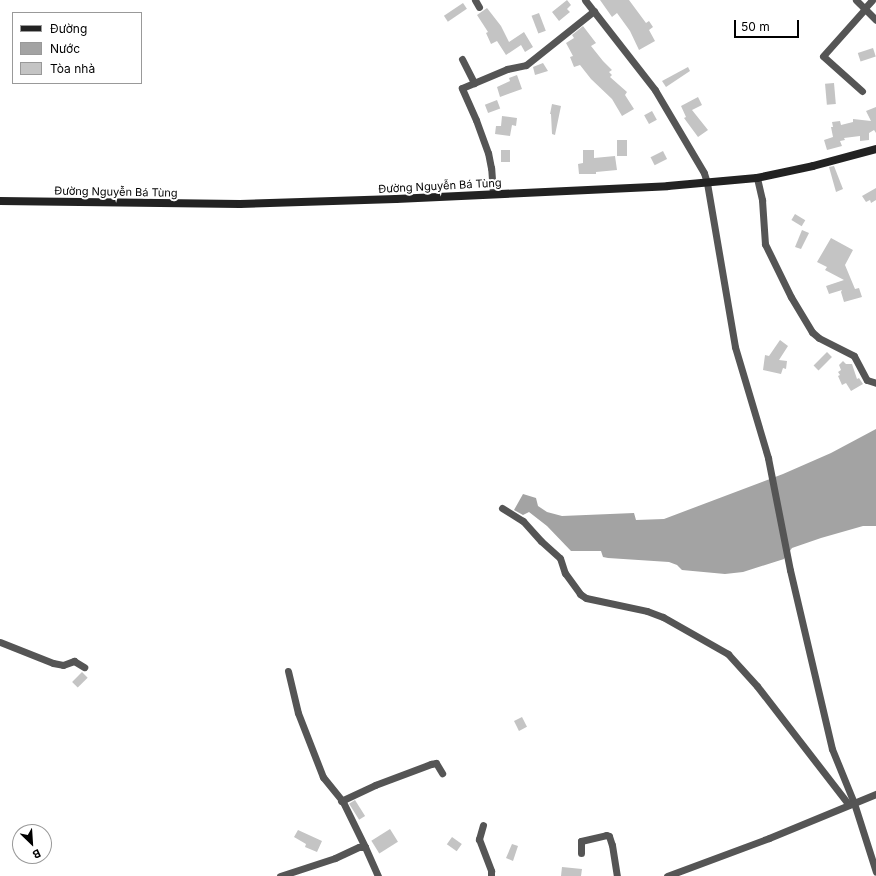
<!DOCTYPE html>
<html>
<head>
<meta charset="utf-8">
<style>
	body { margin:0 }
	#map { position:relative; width:876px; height:876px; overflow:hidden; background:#fff; font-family:Inter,sans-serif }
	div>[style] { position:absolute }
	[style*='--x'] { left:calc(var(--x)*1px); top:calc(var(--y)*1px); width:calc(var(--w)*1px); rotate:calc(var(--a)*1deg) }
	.water>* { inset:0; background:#a3a3a3 }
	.building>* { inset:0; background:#c4c4c4; transform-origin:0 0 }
	.minor>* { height:7px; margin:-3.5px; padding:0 3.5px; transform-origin:3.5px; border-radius:3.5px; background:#555 }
	.secondary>* { height:8px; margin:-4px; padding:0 4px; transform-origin:4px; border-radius:4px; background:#222 }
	span { translate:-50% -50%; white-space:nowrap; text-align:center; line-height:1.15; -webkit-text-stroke:4px #fff; paint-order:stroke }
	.street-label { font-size:11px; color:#000 }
	.legend { position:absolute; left:12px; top:12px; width:130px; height:72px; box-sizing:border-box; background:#fff; border:1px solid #999; margin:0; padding:5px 7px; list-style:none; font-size:12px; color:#000 }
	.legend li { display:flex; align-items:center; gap:8px; height:20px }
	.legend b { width:20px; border:1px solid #999 }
	.north { position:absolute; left:12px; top:824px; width:40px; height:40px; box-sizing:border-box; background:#fff; border:1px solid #999; border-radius:50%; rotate:155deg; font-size:11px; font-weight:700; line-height:16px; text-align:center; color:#000 }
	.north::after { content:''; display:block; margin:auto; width:14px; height:18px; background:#000; clip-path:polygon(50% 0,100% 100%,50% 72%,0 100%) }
	.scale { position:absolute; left:734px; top:20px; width:65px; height:18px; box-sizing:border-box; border:2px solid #000; border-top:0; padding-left:5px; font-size:12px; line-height:14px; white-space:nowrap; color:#000; -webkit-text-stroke:3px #fff; paint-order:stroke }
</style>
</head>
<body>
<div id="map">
	<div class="water">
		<div style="clip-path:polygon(876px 429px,876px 526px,863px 526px,821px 538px,792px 548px,784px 559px,743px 572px,725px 574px,682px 570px,677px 565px,669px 562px,608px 558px,603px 557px,601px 551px,571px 551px,547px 526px,529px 512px,523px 515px,514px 510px,523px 494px,536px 498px,538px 506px,547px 512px,562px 516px,634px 513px,636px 520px,664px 519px,783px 474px,831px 453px)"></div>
	</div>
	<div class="building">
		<div style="clip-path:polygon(567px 0,571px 5px,567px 9px,570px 12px,559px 21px,552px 12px)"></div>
		<div style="clip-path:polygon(600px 0,629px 0,646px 23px,649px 21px,653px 27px,649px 30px,655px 41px,639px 50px,630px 31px,617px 13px,612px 17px)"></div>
		<div style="left:463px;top:3px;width:7px;height:23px;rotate:56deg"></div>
		<div style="clip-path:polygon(487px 8px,501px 26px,509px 42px,524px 32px,533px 47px,525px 52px,521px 45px,506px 55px,497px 41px,491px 44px,486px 33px,488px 32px,477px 15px)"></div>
		<div style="left:539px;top:13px;width:19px;height:8px;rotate:69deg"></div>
		<div style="clip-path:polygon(583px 26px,596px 43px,591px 46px,603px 61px,612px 70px,609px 72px,612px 75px,610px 77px,627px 92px,625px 95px,634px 109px,622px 116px,612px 99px,591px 79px,580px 65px,574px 67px,570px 57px,573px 56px,566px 43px,574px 38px,572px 35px)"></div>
		<div style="left:873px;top:48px;width:9px;height:16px;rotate:72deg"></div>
		<div style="clip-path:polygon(543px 63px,548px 71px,535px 75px,533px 67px)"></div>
		<div style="clip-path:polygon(688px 67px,690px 71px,666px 87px,662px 81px)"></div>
		<div style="clip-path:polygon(517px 75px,522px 89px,500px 97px,497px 87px,510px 81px,509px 78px)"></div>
		<div style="left:834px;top:83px;width:21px;height:9px;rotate:85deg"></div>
		<div style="clip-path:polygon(698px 97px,702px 105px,692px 110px,708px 130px,698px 137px,684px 118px,686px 117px,681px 106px)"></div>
		<div style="left:497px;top:100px;width:9px;height:13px;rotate:69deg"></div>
		<div style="clip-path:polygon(552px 104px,561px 106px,555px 135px,552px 134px,551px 114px,550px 114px)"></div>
		<div style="clip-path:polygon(876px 107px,876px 133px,874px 130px,869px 133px,869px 140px,860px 141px,860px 136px,844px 138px,845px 140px,840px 141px,842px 146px,827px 150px,824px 140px,833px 137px,831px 127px,833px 127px,832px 122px,840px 121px,841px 125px,853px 122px,853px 119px,871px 121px,866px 111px)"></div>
		<div style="left:652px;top:111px;width:10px;height:9px;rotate:61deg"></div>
		<div style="clip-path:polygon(502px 116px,517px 118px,516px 126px,512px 125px,510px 136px,495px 134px,496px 126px,501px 126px)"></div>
		<div style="left:617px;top:140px;width:10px;height:16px"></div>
		<div style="left:501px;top:150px;width:9px;height:12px"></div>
		<div style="clip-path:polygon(583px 150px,594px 150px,594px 158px,615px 156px,617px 170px,596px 172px,596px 174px,579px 174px,578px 164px,583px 163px)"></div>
		<div style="left:663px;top:151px;width:9px;height:14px;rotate:63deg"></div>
		<div style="clip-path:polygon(834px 166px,843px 189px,836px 192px,829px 167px)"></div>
		<div style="clip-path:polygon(876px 188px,876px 200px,871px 203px,870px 200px,866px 202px,862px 196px)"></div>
		<div style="left:795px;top:214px;width:12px;height:7px;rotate:31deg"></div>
		<div style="clip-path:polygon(802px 230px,809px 233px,801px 249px,795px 247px)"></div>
		<div style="clip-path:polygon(831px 238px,853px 250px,845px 265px,855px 289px,859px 288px,862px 297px,844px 302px,841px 292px,842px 290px,829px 294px,826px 286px,844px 280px,825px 270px,827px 267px,817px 262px)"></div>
		<div style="clip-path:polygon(780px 340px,788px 346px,779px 360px,787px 361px,786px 369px,783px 368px,781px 374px,763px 370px,765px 355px,769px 356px)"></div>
		<div style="left:827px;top:352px;width:7px;height:19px;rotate:45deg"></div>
		<div style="clip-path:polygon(843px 361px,846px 364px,852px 364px,857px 379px,859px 378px,863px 384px,851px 391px,846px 383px,842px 385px,838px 376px,840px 375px,838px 372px,841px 370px,839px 365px)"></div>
		<div style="left:82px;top:672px;width:8px;height:14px;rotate:45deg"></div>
		<div style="left:522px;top:717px;width:11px;height:9px;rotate:63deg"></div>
		<div style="left:355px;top:800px;width:19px;height:7px;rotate:58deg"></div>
		<div style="left:390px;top:829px;width:15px;height:22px;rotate:58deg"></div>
		<div style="clip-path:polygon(298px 830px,322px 841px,317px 852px,305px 847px,306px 844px,294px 837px)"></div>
		<div style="left:452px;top:837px;width:12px;height:9px;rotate:35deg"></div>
		<div style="clip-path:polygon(512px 844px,518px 846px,513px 861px,506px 858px)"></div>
		<div style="clip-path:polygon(562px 867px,582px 869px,581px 876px,561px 876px)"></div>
	</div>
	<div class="minor">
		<div style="--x:475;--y:0;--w:8;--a:60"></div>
		<div style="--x:585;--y:0;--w:114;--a:52.1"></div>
		<div style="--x:655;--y:90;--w:96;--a:59.4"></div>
		<div style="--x:704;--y:173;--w:10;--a:73"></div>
		<div style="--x:707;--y:183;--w:166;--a:80.3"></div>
		<div style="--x:735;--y:347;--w:116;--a:73.4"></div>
		<div style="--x:768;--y:458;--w:114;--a:78.9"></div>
		<div style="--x:790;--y:570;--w:184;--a:76.8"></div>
		<div style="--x:832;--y:749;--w:58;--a:67.8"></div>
		<div style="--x:854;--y:803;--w:72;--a:72.3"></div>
		<div style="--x:856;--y:0;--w:28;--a:45"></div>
		<div style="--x:864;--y:9;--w:12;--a:-48"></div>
		<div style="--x:462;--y:59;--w:27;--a:63"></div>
		<div style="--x:862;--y:91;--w:52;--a:-138.1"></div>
		<div style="--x:823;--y:56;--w:62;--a:-48.3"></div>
		<div style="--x:757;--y:178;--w:23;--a:77"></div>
		<div style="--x:762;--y:200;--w:44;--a:86.1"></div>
		<div style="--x:765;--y:244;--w:59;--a:63.9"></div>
		<div style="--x:791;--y:297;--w:41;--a:59"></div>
		<div style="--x:812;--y:332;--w:9;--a:41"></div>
		<div style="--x:819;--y:338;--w:39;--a:27"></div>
		<div style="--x:854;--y:356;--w:27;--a:62"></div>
		<div style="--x:867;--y:380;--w:9;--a:18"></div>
		<div style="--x:493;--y:194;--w:26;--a:-94"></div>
		<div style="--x:491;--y:168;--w:15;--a:-101"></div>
		<div style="--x:488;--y:153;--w:35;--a:-110"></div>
		<div style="--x:476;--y:120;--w:35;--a:-114"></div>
		<div style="--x:462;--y:88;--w:49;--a:-22.9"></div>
		<div style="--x:507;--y:69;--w:19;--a:-12"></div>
		<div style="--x:526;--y:65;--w:87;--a:-38.5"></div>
		<div style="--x:502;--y:508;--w:25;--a:32"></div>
		<div style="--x:523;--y:521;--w:27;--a:48"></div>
		<div style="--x:541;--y:541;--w:25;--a:42"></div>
		<div style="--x:560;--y:558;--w:16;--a:72"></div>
		<div style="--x:565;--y:573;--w:26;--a:54"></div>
		<div style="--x:580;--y:594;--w:7;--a:34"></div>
		<div style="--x:586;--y:598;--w:62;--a:12"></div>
		<div style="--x:647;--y:611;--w:17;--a:21"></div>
		<div style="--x:663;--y:617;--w:75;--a:29.6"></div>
		<div style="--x:728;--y:654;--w:43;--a:47.8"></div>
		<div style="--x:757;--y:686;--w:150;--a:52.3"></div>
		<div style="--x:0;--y:642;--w:57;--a:21.6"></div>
		<div style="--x:53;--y:663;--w:10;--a:11"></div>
		<div style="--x:63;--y:665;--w:12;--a:-20"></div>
		<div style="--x:74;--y:661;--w:12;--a:31"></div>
		<div style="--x:288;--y:671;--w:43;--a:76.6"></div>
		<div style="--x:298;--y:713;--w:69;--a:68.7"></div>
		<div style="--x:323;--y:777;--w:32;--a:51"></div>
		<div style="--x:343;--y:802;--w:50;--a:63.9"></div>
		<div style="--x:341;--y:801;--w:38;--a:-25"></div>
		<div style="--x:375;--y:785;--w:60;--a:-20.6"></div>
		<div style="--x:431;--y:764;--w:5;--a:-11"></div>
		<div style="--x:436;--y:763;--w:12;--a:59"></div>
		<div style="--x:483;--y:825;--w:15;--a:106"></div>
		<div style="--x:479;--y:839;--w:34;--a:69"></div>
		<div style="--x:491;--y:871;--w:5;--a:90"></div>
		<div style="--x:581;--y:853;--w:12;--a:-90"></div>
		<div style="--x:581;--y:841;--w:26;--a:-13"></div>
		<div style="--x:606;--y:835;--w:3;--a:18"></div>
		<div style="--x:609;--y:836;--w:9;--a:72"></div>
		<div style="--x:612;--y:845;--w:31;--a:81"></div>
		<div style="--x:280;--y:876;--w:58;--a:-18.1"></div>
		<div style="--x:335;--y:858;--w:26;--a:-25"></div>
		<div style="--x:359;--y:847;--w:6;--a:0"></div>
		<div style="--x:365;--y:847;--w:32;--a:66"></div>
		<div style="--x:667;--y:876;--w:109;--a:-20.4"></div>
		<div style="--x:769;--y:838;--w:116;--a:-22.4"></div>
	</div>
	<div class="secondary">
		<div style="--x:0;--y:201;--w:240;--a:0.7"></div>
		<div style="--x:240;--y:204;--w:156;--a:-1.8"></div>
		<div style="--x:396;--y:199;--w:272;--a:-2.7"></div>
		<div style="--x:668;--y:186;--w:89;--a:-5.1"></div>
		<div style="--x:757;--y:178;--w:57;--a:-12.1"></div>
		<div style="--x:813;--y:166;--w:65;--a:-15.1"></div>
	</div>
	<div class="street-label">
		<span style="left:440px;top:186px;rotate:-3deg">Đường Nguyễn Bá Tùng</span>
		<span style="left:116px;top:192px;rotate:1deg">Đường Nguyễn Bá Tùng</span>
	</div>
	<ul class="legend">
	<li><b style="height:5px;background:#222"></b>Đường</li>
	<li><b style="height:11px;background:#a3a3a3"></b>Nước</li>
	<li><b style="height:11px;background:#c4c4c4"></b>Tòa nhà</li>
	</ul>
	<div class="north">B</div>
	<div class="scale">50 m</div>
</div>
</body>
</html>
